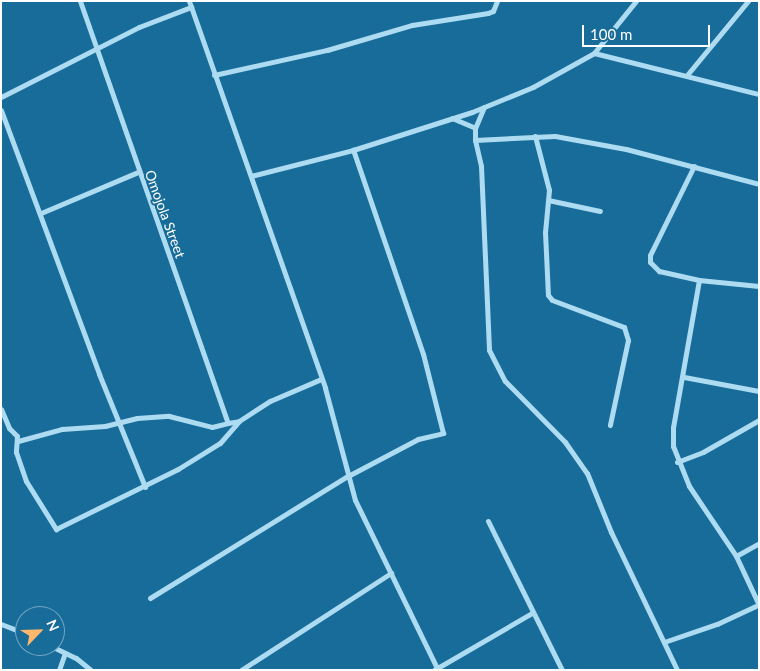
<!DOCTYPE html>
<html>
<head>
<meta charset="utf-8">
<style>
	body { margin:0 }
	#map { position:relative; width:760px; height:671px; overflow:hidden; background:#186c99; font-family:Lato,sans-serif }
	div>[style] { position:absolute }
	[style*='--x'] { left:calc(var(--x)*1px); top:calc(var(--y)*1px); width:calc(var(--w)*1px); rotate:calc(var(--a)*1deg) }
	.street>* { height:5px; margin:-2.5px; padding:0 2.5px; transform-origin:2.5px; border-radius:2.5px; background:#addbf1 }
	span { translate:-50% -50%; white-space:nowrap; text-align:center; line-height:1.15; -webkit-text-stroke:4px #186c99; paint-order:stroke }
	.street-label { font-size:14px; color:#fff }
	.frame { position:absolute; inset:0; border:2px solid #fff; pointer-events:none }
	.north { position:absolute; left:15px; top:606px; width:50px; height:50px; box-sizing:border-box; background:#186c99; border:1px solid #74a7c2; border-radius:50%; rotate:66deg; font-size:14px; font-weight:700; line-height:20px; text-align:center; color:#fff }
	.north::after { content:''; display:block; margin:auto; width:18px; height:22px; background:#ffb66d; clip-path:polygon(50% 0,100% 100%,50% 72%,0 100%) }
	.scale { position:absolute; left:582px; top:25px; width:128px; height:22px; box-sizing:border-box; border:2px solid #fff; border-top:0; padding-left:6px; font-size:15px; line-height:18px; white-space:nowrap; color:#fff; -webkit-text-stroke:4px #186c99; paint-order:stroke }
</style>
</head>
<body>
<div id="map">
	<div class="street">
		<div style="--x:80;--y:1;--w:447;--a:70.7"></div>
		<div style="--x:228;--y:423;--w:11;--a:-10"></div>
		<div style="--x:189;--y:1;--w:410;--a:70.6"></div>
		<div style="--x:325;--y:388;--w:116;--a:75"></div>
		<div style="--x:355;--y:500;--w:189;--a:64"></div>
		<div style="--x:594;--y:53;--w:170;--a:14"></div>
		<div style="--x:214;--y:75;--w:116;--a:-12.5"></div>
		<div style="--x:327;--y:50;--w:89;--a:-16.4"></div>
		<div style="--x:412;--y:25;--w:77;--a:-9"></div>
		<div style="--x:488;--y:13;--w:5;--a:-22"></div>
		<div style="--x:493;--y:11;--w:11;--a:-68"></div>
		<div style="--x:687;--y:75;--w:96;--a:-50.5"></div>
		<div style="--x:1;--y:97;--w:155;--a:-26.9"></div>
		<div style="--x:139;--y:27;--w:56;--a:-21"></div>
		<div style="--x:484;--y:107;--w:23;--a:113"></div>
		<div style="--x:475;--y:128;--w:12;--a:90"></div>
		<div style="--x:475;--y:140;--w:27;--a:77"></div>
		<div style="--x:481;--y:166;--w:184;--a:87.5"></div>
		<div style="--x:489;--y:350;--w:35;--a:63"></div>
		<div style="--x:505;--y:381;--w:86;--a:45.5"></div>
		<div style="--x:565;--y:442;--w:38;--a:55"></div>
		<div style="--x:587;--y:473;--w:64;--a:67.9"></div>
		<div style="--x:611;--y:532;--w:153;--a:64.4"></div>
		<div style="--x:1;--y:110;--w:282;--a:69.6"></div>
		<div style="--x:99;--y:374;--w:122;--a:67.8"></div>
		<div style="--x:452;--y:118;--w:25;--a:23"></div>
		<div style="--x:535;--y:136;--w:56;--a:75.5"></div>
		<div style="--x:549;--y:190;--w:42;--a:95.4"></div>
		<div style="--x:545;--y:232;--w:63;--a:87.3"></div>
		<div style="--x:548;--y:295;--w:6;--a:51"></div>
		<div style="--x:552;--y:300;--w:77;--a:20.6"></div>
		<div style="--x:624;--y:327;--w:14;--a:73"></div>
		<div style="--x:628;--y:340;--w:87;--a:102"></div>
		<div style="--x:475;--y:140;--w:80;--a:-2.9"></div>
		<div style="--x:555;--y:136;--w:72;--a:10.4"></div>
		<div style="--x:626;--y:149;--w:138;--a:14.7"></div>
		<div style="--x:694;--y:166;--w:99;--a:116.3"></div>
		<div style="--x:650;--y:255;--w:7;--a:90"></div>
		<div style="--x:650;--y:262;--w:13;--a:45"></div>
		<div style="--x:659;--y:271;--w:41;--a:12.7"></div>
		<div style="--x:699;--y:280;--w:60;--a:5.7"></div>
		<div style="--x:251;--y:176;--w:105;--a:-14.3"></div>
		<div style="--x:353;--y:150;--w:125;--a:-17.7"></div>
		<div style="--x:472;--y:112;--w:66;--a:-22.3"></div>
		<div style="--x:533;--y:87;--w:70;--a:-29.1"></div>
		<div style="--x:594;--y:53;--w:67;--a:-51.1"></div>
		<div style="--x:548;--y:200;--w:53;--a:11.9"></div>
		<div style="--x:41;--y:213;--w:105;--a:-22.9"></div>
		<div style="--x:699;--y:280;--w:149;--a:100"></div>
		<div style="--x:673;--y:427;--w:19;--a:90"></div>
		<div style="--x:673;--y:446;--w:43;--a:68.2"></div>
		<div style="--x:689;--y:486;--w:84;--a:56.1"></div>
		<div style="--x:736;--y:556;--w:54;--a:64.9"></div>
		<div style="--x:684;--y:377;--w:76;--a:10.6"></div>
		<div style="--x:1;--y:409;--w:21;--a:67"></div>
		<div style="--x:9;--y:428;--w:11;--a:45"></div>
		<div style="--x:17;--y:436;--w:16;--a:94"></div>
		<div style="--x:16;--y:452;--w:31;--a:71"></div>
		<div style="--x:26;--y:481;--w:57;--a:58"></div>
		<div style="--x:56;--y:529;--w:136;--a:-26.2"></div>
		<div style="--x:178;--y:469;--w:49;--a:-31.8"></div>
		<div style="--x:220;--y:443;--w:29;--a:-49"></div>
		<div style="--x:239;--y:421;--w:37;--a:-33"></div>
		<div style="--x:270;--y:401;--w:56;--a:-23.3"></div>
		<div style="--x:18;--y:441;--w:46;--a:-15.3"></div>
		<div style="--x:62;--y:429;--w:43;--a:-4"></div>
		<div style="--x:105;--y:426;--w:33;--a:-14"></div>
		<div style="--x:137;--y:418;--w:32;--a:-4"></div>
		<div style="--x:169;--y:416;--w:44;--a:14.3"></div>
		<div style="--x:212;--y:427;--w:16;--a:-14"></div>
		<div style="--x:677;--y:462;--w:28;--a:-21"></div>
		<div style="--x:703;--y:452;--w:64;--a:-29.7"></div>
		<div style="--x:488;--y:521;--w:166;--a:63.6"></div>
		<div style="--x:736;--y:556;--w:26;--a:-29"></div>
		<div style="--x:150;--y:598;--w:230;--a:-31.7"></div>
		<div style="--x:346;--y:477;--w:81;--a:-27.8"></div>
		<div style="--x:418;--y:439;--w:26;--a:-13"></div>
		<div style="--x:443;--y:433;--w:81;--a:-104.2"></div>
		<div style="--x:423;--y:354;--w:216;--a:-108.9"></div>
		<div style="--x:1;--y:624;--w:26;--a:21"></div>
		<div style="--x:664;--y:642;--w:56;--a:-18.8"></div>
		<div style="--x:717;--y:624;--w:45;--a:-24.9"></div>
		<div style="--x:51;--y:646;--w:28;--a:26"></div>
		<div style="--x:76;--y:658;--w:19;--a:39"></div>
		<div style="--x:59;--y:670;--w:18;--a:-71"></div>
		<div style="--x:241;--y:670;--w:179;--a:-32.9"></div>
		<div style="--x:434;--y:670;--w:113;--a:-30.2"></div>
	</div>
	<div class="street-label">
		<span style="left:165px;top:214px;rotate:70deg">Omojola Street</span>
	</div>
	<div class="frame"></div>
	<div class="north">N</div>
	<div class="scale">100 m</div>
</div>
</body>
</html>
